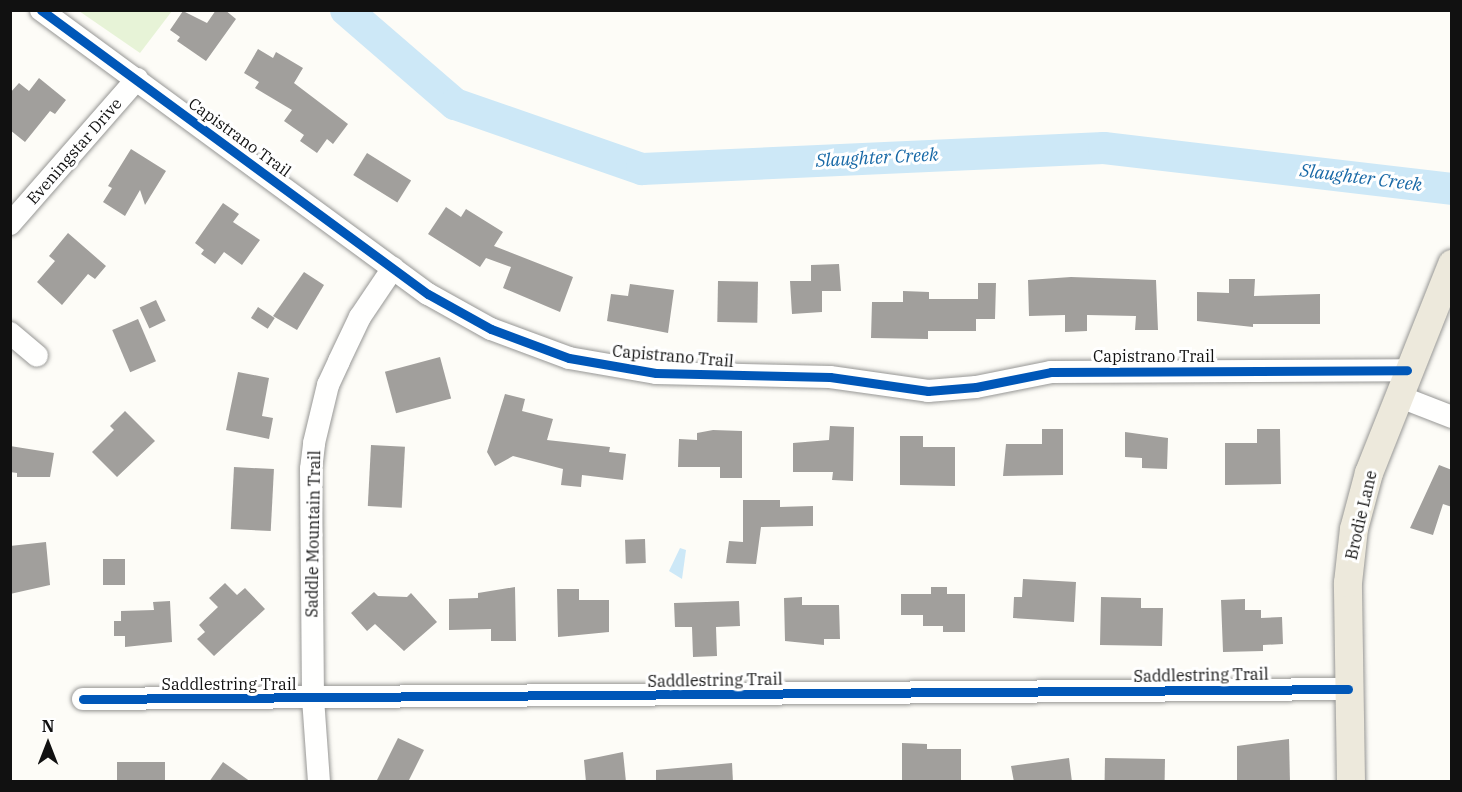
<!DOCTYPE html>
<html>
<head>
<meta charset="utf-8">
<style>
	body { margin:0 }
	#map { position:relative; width:1462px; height:792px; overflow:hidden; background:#fdfcf7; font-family:"IBM Plex Serif",serif }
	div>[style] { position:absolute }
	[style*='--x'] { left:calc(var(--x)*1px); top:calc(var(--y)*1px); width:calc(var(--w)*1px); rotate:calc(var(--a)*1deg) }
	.green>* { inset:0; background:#e7f3d7 }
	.water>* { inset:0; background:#cde8f7 }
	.river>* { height:32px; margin:-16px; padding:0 16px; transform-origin:16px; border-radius:16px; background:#cde8f7 }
	.building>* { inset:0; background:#a19f9c; transform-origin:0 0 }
	.roads { filter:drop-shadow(0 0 2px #979795) drop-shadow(0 0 2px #979795) }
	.minor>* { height:22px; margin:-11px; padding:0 11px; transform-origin:11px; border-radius:11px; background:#fffffe }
	.major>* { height:28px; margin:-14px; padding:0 14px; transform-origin:14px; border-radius:14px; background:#ede9dc }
	.cycleway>* { height:9px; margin:-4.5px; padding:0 4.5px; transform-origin:4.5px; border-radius:4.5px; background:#0057b8 }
	span { translate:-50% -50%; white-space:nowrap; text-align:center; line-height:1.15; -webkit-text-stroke:6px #fff; paint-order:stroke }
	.street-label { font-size:16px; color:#111 }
	.water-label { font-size:18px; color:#1768a6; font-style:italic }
	.frame { position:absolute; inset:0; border:12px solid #111; pointer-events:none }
	.north { position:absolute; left:18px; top:714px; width:60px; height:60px; -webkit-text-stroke:4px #fff; paint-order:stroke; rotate:0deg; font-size:16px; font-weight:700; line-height:24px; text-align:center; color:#111 }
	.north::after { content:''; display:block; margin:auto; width:21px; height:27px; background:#111; clip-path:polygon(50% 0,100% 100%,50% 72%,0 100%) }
</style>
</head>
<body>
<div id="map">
	<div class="green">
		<div style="clip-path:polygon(79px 11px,172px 11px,140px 53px)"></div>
	</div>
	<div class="water">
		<div style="clip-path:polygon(680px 548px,686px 550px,682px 579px,669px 571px)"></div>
	</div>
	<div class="river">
		<div style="--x:346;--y:10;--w:144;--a:40.8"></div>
		<div style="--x:455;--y:104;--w:198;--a:19.2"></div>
		<div style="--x:642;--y:169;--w:462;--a:-2.6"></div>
		<div style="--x:1104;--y:148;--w:350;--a:6.7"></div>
	</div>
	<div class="building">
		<div style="clip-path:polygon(216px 10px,225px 10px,236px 19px,206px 61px,177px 41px,180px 37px,170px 30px,183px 11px,207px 23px)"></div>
		<div style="clip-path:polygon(258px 49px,273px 58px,276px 52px,303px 68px,294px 83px,348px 124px,333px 144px,327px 139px,317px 153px,300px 141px,304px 135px,284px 121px,292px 110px,255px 88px,259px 82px,244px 73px)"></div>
		<div style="clip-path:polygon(39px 78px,66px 100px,55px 114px,50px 111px,25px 142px,10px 130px,10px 93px,19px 83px,29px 91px)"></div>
		<div style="clip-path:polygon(131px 149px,166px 171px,145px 205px,140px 190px,125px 216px,103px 202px,112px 188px,108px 186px)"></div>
		<div style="left:367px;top:153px;width:52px;height:26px;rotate:32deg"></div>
		<div style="clip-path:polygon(223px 203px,239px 214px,233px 222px,260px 240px,242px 265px,224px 252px,215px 264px,201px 254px,204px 250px,195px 243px)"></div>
		<div style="clip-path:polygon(446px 207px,461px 217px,466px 209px,503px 232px,494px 246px,573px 277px,560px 312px,503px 288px,511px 267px,486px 258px,480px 267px,428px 234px)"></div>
		<div style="clip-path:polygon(68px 233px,106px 266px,95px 279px,88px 274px,62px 305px,37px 282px,55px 261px,49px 256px)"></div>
		<div style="clip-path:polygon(839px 264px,841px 291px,822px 291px,822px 312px,792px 314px,790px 281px,811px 281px,811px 265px)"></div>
		<div style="clip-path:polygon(304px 272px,324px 285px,297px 330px,273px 316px)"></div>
		<div style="clip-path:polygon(1071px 277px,1156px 280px,1158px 330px,1135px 330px,1136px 316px,1087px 315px,1087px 331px,1065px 332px,1065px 315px,1029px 316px,1028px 280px)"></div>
		<div style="clip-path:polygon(1229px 279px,1255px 279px,1254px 296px,1320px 294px,1320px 324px,1253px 324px,1253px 327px,1197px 321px,1197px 292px,1229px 293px)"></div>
		<div style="left:718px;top:281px;width:40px;height:41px;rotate:1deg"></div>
		<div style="clip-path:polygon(978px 283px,996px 283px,995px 319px,976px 319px,976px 331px,928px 331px,928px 339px,871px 338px,872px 302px,903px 302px,903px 291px,929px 292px,929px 299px,978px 299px)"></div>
		<div style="clip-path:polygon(630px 284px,674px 290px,668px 333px,607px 321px,611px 294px,628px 296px)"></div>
		<div style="left:156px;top:300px;width:23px;height:18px;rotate:65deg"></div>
		<div style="left:258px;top:307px;width:20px;height:13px;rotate:33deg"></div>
		<div style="left:138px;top:319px;width:46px;height:28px;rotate:67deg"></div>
		<div style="left:440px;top:357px;width:43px;height:57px;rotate:75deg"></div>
		<div style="clip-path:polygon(238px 372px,269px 378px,262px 416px,273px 418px,269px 439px,226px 430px)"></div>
		<div style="clip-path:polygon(505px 394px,525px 399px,522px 411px,553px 419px,547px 440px,610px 447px,609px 452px,626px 454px,623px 480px,582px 475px,581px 487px,561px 485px,563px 469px,513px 456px,495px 466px,487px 452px)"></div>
		<div style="clip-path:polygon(125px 411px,155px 441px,117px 477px,92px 452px,114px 430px,110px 426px)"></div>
		<div style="clip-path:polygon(830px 426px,854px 427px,853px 481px,832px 480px,833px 472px,793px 472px,793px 443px,829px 440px)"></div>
		<div style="clip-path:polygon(1042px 429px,1063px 429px,1063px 475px,1003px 476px,1006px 444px,1042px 444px)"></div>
		<div style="clip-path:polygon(1257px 429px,1280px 429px,1281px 484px,1225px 485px,1225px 443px,1257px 443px)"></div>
		<div style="clip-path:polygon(713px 430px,742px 431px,742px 478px,720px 478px,720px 467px,678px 467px,679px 439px,697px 440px,697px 433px)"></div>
		<div style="clip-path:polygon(1125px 432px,1168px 438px,1167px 469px,1142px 468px,1142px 458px,1125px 457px)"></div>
		<div style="clip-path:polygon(900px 436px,923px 436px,923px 447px,955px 447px,955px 486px,900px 485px)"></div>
		<div style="left:371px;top:445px;width:34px;height:61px;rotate:3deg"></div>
		<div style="clip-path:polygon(10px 446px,54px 453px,50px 477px,17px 477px,17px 473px,10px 472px)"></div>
		<div style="clip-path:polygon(1439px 465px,1452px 470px,1452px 507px,1443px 504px,1433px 535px,1410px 528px)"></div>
		<div style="left:234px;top:467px;width:40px;height:62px;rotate:3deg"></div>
		<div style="clip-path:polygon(743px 500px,780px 500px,780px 507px,813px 506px,813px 526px,761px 527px,756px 564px,726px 563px,729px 541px,743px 542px)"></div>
		<div style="left:645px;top:539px;width:24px;height:20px;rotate:88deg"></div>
		<div style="clip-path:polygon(46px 542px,50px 585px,10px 594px,10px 546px)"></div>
		<div style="left:103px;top:559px;width:22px;height:26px"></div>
		<div style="clip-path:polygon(1023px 579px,1076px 582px,1074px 622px,1013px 618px,1014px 597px,1022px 597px)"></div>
		<div style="clip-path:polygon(225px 583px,237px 595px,245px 588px,265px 609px,214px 656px,197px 639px,205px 632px,199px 625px,218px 607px,209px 598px)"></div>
		<div style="clip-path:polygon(515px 587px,516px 641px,491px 641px,491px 629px,449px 630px,449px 599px,478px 598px,478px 593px)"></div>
		<div style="clip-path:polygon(931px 587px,947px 587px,947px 594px,965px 594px,965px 632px,943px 632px,943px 626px,923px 626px,923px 615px,901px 615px,901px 594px,931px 594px)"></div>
		<div style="clip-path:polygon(557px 589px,579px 589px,579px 600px,609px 600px,609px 632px,558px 637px)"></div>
		<div style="clip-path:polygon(374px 592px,378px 596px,407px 597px,411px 593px,437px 622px,404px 651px,375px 624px,367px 631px,351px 613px)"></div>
		<div style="clip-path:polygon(802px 597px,802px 605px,839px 605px,840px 639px,824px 639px,824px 645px,785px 641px,784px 598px)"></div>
		<div style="clip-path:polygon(1101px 597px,1141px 598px,1141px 608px,1163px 608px,1162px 646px,1100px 645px)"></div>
		<div style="clip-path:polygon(1245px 599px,1245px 610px,1261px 610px,1261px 618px,1282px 617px,1283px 644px,1263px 645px,1263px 651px,1223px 652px,1221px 600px)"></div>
		<div style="clip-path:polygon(170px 601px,172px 642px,125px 647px,125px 636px,114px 636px,114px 621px,121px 621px,121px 611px,154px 610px,153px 602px)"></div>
		<div style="clip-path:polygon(739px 601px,740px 626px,716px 627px,717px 656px,693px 657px,692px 627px,675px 627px,674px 603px)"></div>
		<div style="clip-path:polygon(398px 738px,424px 750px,408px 782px,376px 782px)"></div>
		<div style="clip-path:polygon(1289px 739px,1290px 782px,1237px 782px,1237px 746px)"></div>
		<div style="clip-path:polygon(902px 743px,927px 744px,927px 749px,961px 749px,961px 782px,902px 782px)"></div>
		<div style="clip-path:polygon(623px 752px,626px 782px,586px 782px,584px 760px)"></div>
		<div style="clip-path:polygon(1069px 758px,1072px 782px,1014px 782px,1011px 766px)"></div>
		<div style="left:1105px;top:758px;width:60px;height:24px;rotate:1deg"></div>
		<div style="left:117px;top:762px;width:48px;height:20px"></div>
		<div style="clip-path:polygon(223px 762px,251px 782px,209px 782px)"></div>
		<div style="clip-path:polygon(732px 763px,733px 782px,656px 782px,656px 770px)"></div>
	</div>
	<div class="roads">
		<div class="minor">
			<div style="--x:41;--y:10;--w:480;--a:36.3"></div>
			<div style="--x:428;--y:294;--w:72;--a:29.1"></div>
			<div style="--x:491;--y:329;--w:83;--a:20.4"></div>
			<div style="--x:569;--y:358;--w:88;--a:9.8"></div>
			<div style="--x:656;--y:373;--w:174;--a:1.3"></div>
			<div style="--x:830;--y:377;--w:99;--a:8.1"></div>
			<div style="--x:928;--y:391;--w:48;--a:-4.8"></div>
			<div style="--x:976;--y:387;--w:76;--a:-11.3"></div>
			<div style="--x:1051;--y:372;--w:356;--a:-0.3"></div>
			<div style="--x:10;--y:224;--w:193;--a:-48.8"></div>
			<div style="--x:10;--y:333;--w:35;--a:40"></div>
			<div style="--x:1398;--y:396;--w:58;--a:21.3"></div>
			<div style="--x:83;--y:699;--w:1265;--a:-0.45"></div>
			<div style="--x:319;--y:782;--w:84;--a:-94.1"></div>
			<div style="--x:313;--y:698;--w:229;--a:-90.5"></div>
			<div style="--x:311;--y:469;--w:26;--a:-83"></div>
			<div style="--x:314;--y:443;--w:60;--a:-76.4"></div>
			<div style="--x:328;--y:385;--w:26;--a:-65"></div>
			<div style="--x:339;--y:361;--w:49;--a:-64.5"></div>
			<div style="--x:360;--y:317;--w:59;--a:-56"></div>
		</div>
		<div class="major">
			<div style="--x:1351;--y:782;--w:199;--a:-90.9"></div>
			<div style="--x:1348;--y:583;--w:54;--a:-83.7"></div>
			<div style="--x:1354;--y:529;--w:58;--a:-75"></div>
			<div style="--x:1369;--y:473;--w:225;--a:-68.3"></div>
		</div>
	</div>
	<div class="cycleway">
		<div style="--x:41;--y:10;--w:480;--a:36.3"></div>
		<div style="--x:428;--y:294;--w:72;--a:29.1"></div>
		<div style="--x:491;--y:329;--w:83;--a:20.4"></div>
		<div style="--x:569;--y:358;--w:88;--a:9.8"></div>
		<div style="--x:656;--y:373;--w:174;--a:1.3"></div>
		<div style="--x:830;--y:377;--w:99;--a:8.1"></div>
		<div style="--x:928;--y:391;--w:48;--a:-4.8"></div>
		<div style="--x:976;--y:387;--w:76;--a:-11.3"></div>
		<div style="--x:1051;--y:372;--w:356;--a:-0.3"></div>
		<div style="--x:83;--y:699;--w:1265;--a:-0.45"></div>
	</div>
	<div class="street-label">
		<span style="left:240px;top:137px;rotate:36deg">Capistrano Trail</span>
		<span style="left:74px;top:151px;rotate:-49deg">Eveningstar Drive</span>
		<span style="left:673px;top:356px;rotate:5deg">Capistrano Trail</span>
		<span style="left:1154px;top:356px">Capistrano Trail</span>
		<span style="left:1361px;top:515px;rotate:-77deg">Brodie Lane</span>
		<span style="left:313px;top:534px;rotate:-89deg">Saddle Mountain Trail</span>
		<span style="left:1201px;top:675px;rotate:-1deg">Saddlestring Trail</span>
		<span style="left:715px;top:680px;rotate:-1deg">Saddlestring Trail</span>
		<span style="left:229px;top:684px">Saddlestring Trail</span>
	</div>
	<div class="water-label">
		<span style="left:877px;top:158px;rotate:-3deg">Slaughter Creek</span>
		<span style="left:1361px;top:178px;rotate:7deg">Slaughter Creek</span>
	</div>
	<div class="frame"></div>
	<div class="north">N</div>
</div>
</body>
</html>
